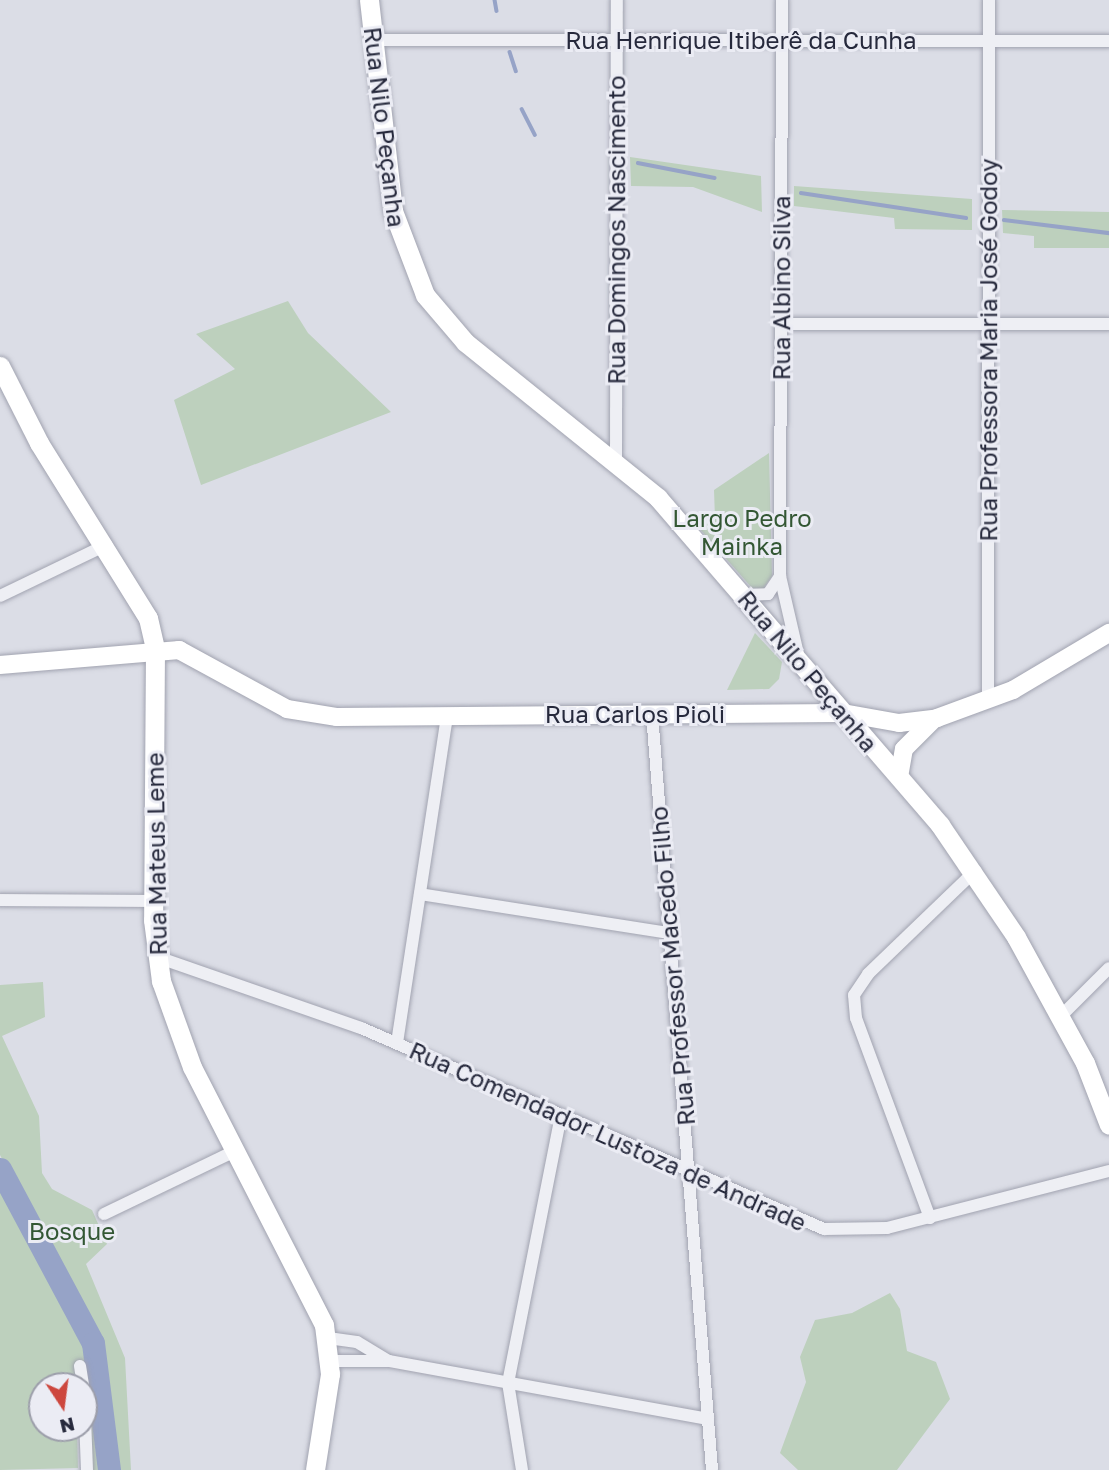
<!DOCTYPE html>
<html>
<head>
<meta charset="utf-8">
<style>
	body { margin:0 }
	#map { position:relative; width:1109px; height:1470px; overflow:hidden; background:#dbdde6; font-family:"Golos Text",sans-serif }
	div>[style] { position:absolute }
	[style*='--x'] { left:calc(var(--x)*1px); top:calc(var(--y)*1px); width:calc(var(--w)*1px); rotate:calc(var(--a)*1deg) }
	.green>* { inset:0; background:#bdd0bd }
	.stream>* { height:3.5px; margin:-1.75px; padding:0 1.75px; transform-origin:1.75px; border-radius:1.75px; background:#96a3c7 }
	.river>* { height:23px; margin:-11.5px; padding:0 11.5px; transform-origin:11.5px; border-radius:11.5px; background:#96a3c7 }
	.roads { filter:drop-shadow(0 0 2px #a1a3b0) drop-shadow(0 0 2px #a1a3b0) }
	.minor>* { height:12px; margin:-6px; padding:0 6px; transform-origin:6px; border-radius:6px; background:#eeeff4 }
	.secondary>* { height:18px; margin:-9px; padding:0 9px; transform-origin:9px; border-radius:9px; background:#fff }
	.primary>* { height:19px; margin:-9.5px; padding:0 9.5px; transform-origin:9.5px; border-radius:9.5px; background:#fff }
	span { translate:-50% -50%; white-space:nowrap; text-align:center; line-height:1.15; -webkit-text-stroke:6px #ebecf4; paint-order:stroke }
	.street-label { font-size:24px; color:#26293c }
	.park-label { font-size:24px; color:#335734 }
	.north { position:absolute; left:28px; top:1372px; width:70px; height:70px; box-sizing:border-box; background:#ebecf4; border:2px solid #9c9eaa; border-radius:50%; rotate:167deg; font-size:19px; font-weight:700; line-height:28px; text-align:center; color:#26293c }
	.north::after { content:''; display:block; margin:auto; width:24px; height:32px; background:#cd473e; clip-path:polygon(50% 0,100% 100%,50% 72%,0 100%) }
</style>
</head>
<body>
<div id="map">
	<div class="green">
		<div style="clip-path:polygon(630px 157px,761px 176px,762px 212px,693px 187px,631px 186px)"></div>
		<div style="clip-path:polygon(794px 186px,972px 199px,972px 230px,895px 229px,894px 218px,794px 206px)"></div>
		<div style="clip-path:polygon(1002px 210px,1109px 212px,1109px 248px,1034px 248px,1034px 236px,1003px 233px)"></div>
		<div style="clip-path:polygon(288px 301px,308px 333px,391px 412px,201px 485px,174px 400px,235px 369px,196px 334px)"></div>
		<div style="clip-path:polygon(769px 453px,772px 576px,763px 589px,752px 588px,699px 528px,715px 519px,714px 490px)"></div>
		<div style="clip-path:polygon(755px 633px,782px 662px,779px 679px,769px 689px,727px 690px)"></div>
		<div style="clip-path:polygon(43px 982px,45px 1017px,2px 1036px,39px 1116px,42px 1173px,52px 1189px,92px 1210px,107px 1244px,86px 1264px,125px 1358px,131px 1470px,90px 1470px,87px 1384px,106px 1376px,97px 1345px,0 1155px,0 985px)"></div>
		<div style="clip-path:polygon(0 1179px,87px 1349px,93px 1374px,74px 1374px,75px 1386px,42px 1386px,42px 1428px,77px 1428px,78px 1468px,0 1470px)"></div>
		<div style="clip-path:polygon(890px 1293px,900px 1309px,907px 1351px,936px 1362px,950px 1399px,897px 1470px,798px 1470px,780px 1453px,806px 1382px,800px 1357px,815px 1320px,852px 1313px)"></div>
	</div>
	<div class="stream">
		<div style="--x:495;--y:0;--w:11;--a:80"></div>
		<div style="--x:510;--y:52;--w:20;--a:72"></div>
		<div style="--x:522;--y:109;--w:29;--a:63"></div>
		<div style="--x:638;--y:163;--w:78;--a:11"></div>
		<div style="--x:801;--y:193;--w:167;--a:8.6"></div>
		<div style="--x:1004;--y:220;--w:106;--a:7.1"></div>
	</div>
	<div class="river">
		<div style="--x:0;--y:1169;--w:197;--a:61.9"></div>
		<div style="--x:93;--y:1343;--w:128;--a:82.8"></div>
	</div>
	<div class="roads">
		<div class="minor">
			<div style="--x:782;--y:0;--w:576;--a:90.2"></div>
			<div style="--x:780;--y:576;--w:84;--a:77"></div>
			<div style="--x:373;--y:40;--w:736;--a:0.08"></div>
			<div style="--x:781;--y:324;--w:328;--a:0"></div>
			<div style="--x:616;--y:460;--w:460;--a:-89.9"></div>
			<div style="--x:743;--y:595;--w:25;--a:-2"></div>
			<div style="--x:768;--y:594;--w:22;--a:-56"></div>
			<div style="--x:0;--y:596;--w:118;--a:-25.7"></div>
			<div style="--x:988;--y:701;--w:701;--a:-89.92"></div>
			<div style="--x:652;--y:714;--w:758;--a:85.46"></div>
			<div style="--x:420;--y:894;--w:253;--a:8.9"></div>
			<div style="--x:0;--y:900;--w:152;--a:0.4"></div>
			<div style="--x:157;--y:957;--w:216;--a:19.2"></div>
			<div style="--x:361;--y:1028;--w:505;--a:23.47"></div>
			<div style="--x:824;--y:1229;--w:63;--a:-0.9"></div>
			<div style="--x:887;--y:1228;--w:229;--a:-14.4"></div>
			<div style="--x:1060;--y:1017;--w:69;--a:-45"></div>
			<div style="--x:397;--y:1043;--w:331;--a:-81.3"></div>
			<div style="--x:104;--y:1214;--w:145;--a:-25.7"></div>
			<div style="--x:930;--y:1218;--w:213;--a:-110.3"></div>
			<div style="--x:856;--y:1018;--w:23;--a:-95"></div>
			<div style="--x:854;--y:995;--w:25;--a:-56"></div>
			<div style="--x:868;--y:974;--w:149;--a:-43.9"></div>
			<div style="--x:328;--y:1338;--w:29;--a:8"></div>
			<div style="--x:357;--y:1342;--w:37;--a:31"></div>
			<div style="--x:330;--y:1361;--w:59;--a:0"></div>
			<div style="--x:389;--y:1361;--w:324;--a:10.3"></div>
			<div style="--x:80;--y:1366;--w:20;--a:81"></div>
			<div style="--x:84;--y:1392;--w:78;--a:87.8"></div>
			<div style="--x:522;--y:1470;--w:88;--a:-99.1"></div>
			<div style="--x:508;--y:1383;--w:273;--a:-78.8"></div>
		</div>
		<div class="secondary">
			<div style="--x:0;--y:665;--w:180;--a:-4.8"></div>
			<div style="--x:179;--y:650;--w:123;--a:28.6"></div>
			<div style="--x:287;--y:709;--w:51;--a:9.1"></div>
			<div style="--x:337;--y:717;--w:506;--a:-0.45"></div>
			<div style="--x:843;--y:713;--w:57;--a:10.1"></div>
			<div style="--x:899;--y:723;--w:38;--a:-7"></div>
			<div style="--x:937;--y:718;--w:81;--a:-20.2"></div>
			<div style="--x:1013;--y:690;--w:112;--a:-30.7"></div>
			<div style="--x:899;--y:777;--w:28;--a:-80"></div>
			<div style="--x:904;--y:749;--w:41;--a:-45"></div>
		</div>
		<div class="primary">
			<div style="--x:369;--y:0;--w:212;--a:83.5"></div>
			<div style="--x:393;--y:211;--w:90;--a:69.1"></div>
			<div style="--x:425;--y:295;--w:62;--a:49.6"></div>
			<div style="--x:465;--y:342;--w:248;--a:38.9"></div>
			<div style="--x:658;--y:498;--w:432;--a:49.2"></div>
			<div style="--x:940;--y:825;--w:135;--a:55.8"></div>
			<div style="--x:1016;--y:937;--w:144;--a:61.3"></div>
			<div style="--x:1085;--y:1063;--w:66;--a:68.8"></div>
			<div style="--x:0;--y:366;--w:86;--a:63.1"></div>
			<div style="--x:39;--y:443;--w:206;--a:58.1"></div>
			<div style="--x:148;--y:618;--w:32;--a:77"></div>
			<div style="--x:155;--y:649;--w:271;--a:90.4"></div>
			<div style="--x:153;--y:920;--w:62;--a:82.5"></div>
			<div style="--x:161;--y:981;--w:91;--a:70.2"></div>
			<div style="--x:192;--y:1067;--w:290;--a:62.9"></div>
			<div style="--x:324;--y:1325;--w:49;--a:83"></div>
			<div style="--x:330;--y:1374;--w:97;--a:98.9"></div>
		</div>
	</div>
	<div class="street-label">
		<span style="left:741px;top:40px">Rua Henrique Itiberê da Cunha</span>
		<span style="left:385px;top:127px;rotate:83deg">Rua Nilo Peçanha</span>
		<span style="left:616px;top:230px;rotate:-90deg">Rua Domingos Nascimento</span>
		<span style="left:781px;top:288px;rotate:-90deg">Rua Albino Silva</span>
		<span style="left:988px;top:350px;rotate:-90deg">Rua Professora Maria José Godoy</span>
		<span style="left:808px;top:671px;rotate:50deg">Rua Nilo Peçanha</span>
		<span style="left:635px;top:714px">Rua Carlos Pioli</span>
		<span style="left:156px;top:854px;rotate:-91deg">Rua Mateus Leme</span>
		<span style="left:672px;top:966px;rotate:-95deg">Rua Professor Macedo Filho</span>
		<span style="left:608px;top:1136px;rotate:24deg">Rua Comendador Lustoza de Andrade</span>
	</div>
	<div class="park-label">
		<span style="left:742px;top:532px">Largo Pedro<br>Mainka</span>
		<span style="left:72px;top:1231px">Bosque</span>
	</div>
	<div class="north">N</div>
</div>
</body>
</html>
